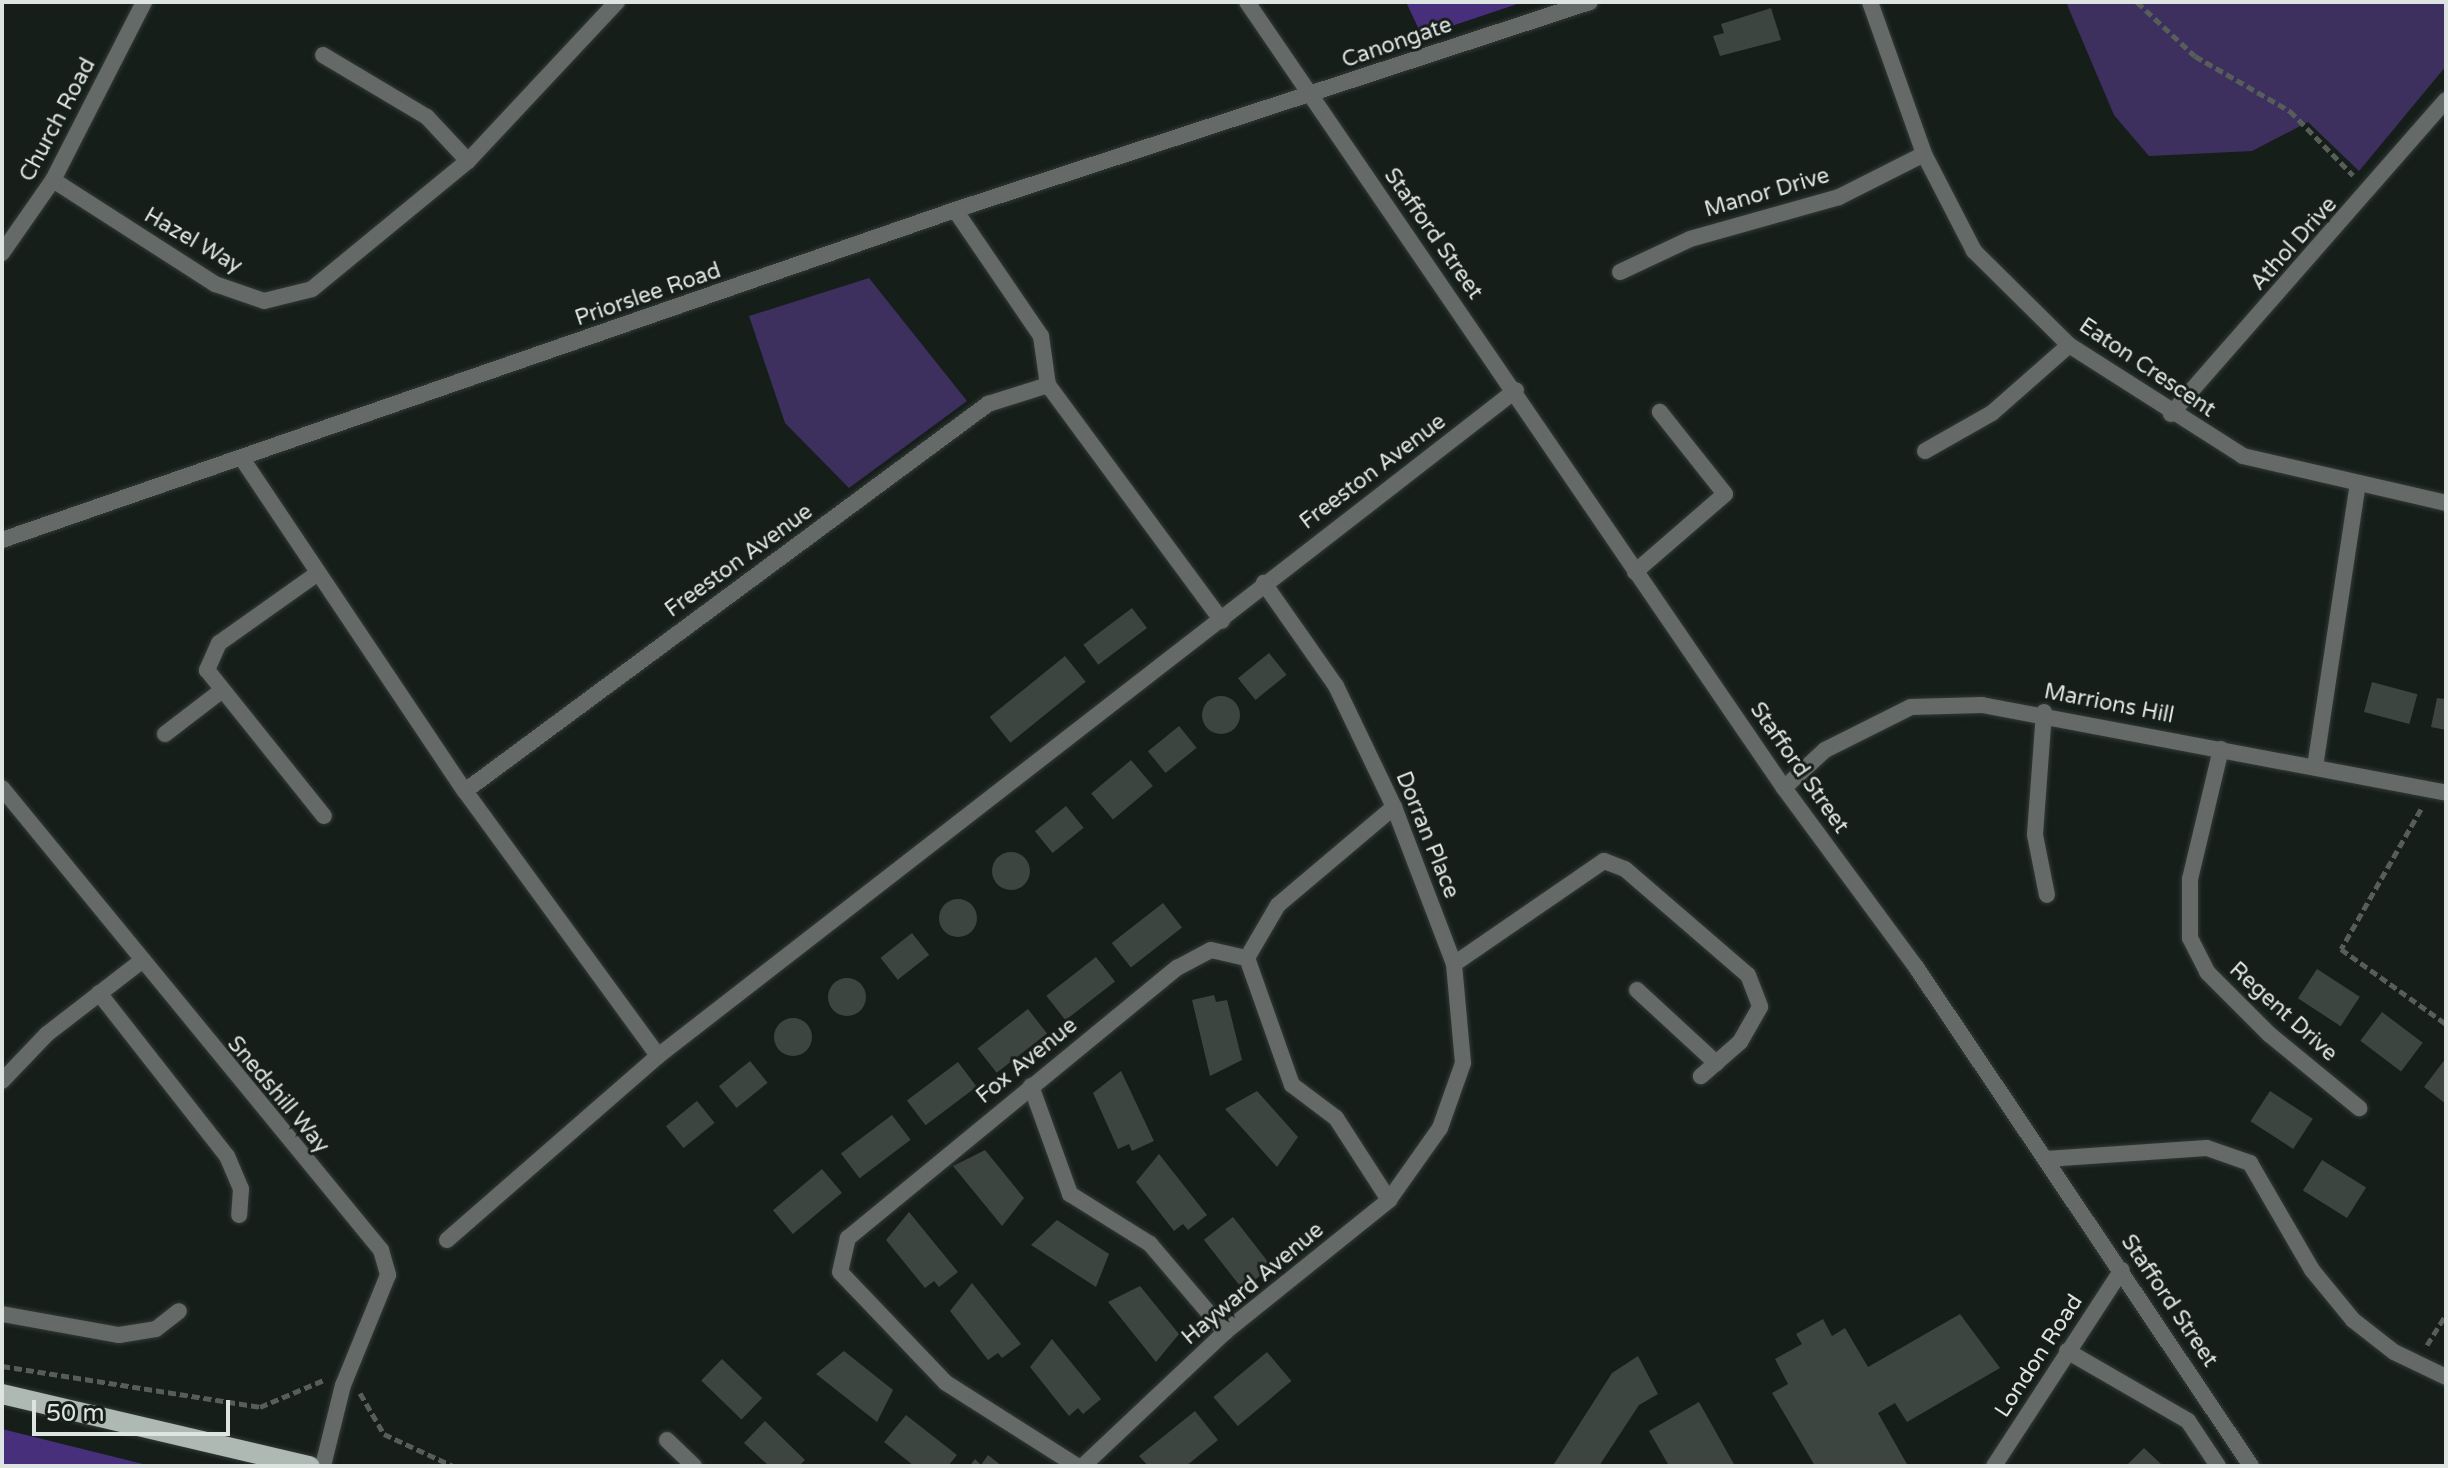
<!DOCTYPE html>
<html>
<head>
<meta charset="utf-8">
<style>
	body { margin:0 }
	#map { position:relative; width:2448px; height:1468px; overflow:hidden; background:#161e1a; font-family:"Varela Round",sans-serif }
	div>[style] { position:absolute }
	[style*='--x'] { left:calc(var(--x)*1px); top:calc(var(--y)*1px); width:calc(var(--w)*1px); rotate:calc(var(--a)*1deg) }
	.green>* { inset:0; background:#3d305f }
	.forest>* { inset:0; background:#482f7c }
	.building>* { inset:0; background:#3c4540; transform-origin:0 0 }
	.round { border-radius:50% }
	.path>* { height:5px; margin-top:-2.5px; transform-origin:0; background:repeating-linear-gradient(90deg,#575e5a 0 8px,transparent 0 12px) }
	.roads { filter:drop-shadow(0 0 2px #323a36) drop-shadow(0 0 2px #323a36) }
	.service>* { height:16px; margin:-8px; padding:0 8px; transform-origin:8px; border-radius:8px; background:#656967 }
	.minor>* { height:16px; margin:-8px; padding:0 8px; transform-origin:8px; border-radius:8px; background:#656967 }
	.tertiary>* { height:16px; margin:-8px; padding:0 8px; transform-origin:8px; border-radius:8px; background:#656967 }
	.primary>* { height:20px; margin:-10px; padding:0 10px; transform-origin:10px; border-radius:10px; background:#afb9b4 }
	span { translate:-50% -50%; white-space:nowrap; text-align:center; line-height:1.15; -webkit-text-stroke:6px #161e1a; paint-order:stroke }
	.street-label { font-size:22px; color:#dee4e1 }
	.frame { position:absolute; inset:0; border:4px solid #dee4e1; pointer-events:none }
	.scale { position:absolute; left:32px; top:1400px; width:198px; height:36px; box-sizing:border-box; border:4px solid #dee4e1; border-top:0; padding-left:10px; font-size:24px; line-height:28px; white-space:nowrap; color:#dee4e1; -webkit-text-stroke:6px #161e1a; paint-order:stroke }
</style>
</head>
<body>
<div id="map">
	<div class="green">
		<div style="clip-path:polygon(2066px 2px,2446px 2px,2446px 66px,2359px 171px,2308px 122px,2252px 151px,2149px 156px,2114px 115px)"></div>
		<div style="clip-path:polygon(869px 278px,967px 401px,849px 488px,785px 423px,749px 316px)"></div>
	</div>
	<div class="forest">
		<div style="clip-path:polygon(1406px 2px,1523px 2px,1422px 36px)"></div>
		<div style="clip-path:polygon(2px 1429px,151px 1466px,2px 1466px)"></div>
	</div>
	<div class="building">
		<div style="clip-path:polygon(1771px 8px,1781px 40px,1720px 56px,1713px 36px,1724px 33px,1721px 24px)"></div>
		<div style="left:1132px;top:608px;width:25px;height:61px;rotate:53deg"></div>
		<div style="left:1269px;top:653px;width:28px;height:40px;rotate:51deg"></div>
		<div style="left:1065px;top:656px;width:33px;height:97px;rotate:51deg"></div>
		<div style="left:2372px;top:682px;width:47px;height:31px;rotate:15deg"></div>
		<div class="round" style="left:1202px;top:696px;width:38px;height:38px"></div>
		<div style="clip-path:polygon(2437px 698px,2446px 699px,2446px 730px,2431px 727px)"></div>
		<div style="left:1179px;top:726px;width:28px;height:40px;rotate:51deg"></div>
		<div style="left:1131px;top:760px;width:34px;height:52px;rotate:50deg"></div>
		<div style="left:1066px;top:806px;width:28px;height:40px;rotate:51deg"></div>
		<div class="round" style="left:992px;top:852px;width:38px;height:38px"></div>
		<div class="round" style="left:939px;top:899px;width:38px;height:38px"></div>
		<div style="left:1163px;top:903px;width:31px;height:65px;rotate:52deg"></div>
		<div style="left:912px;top:933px;width:28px;height:40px;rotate:52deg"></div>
		<div style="left:1096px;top:957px;width:31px;height:63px;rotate:52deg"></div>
		<div style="left:2317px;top:969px;width:51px;height:35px;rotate:33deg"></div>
		<div class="round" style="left:828px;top:978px;width:38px;height:38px"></div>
		<div style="clip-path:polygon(1214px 995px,1216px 1002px,1227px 1000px,1242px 1060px,1210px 1076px,1192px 1000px)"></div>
		<div style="left:1028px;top:1009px;width:31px;height:64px;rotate:52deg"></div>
		<div style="left:2382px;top:1012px;width:51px;height:36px;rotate:37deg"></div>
		<div class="round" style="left:774px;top:1018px;width:38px;height:38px"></div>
		<div style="clip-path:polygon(2446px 1058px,2446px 1104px,2424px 1087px)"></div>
		<div style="left:750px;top:1061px;width:28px;height:40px;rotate:51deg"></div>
		<div style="left:958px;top:1062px;width:31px;height:64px;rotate:53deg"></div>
		<div style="clip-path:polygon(1121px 1071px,1154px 1141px,1132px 1151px,1129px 1144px,1118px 1149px,1093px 1093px)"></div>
		<div style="clip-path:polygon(1257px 1091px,1298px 1137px,1277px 1167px,1225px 1109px)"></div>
		<div style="left:2270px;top:1091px;width:51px;height:36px;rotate:33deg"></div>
		<div style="left:697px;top:1101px;width:28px;height:40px;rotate:51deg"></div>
		<div style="left:892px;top:1115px;width:31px;height:64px;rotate:53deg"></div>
		<div style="clip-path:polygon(985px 1150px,1024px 1198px,1002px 1226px,953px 1166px)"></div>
		<div style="clip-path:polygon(1159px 1154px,1207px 1215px,1188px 1230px,1183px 1224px,1174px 1231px,1136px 1182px)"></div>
		<div style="left:2322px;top:1160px;width:52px;height:36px;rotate:32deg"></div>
		<div style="left:822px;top:1169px;width:31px;height:64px;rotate:50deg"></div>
		<div style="clip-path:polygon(909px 1212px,958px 1272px,939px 1287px,934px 1281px,925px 1288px,886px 1240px)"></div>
		<div style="left:1233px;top:1217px;width:63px;height:37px;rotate:52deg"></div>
		<div style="clip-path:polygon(1057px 1220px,1109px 1254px,1096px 1287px,1031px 1245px)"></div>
		<div style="clip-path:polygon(972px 1283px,1021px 1344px,1002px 1358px,998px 1353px,988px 1360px,950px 1311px)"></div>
		<div style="clip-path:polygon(1140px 1286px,1179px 1334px,1156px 1362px,1108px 1302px)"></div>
		<div style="clip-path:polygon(1960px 1314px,2000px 1368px,1907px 1422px,1895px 1403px,1878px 1413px,1908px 1466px,1815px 1466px,1772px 1393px,1788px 1384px,1775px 1359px,1802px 1344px,1796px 1334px,1823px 1319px,1832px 1336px,1845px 1328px,1868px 1367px)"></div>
		<div style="clip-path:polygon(1052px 1339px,1101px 1399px,1083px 1414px,1078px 1408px,1069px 1416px,1030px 1367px)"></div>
		<div style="clip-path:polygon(844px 1351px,893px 1390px,877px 1422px,816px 1374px)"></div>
		<div style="left:1267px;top:1352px;width:38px;height:70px;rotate:50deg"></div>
		<div style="clip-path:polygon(1638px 1356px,1658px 1394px,1639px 1405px,1599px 1466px,1554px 1464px,1612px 1373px)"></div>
		<div style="left:722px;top:1359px;width:56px;height:30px;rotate:44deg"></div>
		<div style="clip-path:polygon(1699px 1402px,1735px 1466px,1669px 1466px,1649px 1431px)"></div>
		<div style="clip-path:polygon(1195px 1411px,1218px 1440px,1186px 1466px,1148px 1466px,1139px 1456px)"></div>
		<div style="clip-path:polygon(906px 1415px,957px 1455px,948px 1466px,914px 1466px,884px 1442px)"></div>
		<div style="clip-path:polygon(765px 1421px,805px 1460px,799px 1466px,769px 1466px,744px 1443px)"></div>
		<div style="clip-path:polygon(2144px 1448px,2160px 1463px,2163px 1466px,2126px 1466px)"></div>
		<div style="clip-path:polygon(988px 1455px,1002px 1466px,970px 1466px,975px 1459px,981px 1465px)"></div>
	</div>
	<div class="path">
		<div style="--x:2137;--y:2;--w:79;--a:43"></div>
		<div style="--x:2195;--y:56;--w:110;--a:30.1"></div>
		<div style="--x:2290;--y:111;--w:90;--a:45.5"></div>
		<div style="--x:2421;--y:809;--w:161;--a:119.7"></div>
		<div style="--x:2341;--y:949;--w:129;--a:35.5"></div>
		<div style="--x:2427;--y:1345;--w:36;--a:-58"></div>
		<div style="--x:2;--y:1366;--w:261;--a:9"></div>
		<div style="--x:260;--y:1407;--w:69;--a:-22.9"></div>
		<div style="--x:360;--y:1393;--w:48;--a:59.7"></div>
		<div style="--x:384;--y:1434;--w:76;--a:24.9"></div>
	</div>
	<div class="roads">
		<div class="service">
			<div style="--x:1635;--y:572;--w:119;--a:-40.9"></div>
			<div style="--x:1725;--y:494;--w:105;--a:-128.4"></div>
			<div style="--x:1637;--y:990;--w:108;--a:42.7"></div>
			<div style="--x:2353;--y:1320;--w:52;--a:38"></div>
			<div style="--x:2394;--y:1352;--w:58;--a:25.7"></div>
		</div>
		<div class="minor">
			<div style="--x:1870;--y:2;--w:161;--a:70.4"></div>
			<div style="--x:1924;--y:154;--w:109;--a:62.7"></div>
			<div style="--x:1974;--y:251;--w:134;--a:44.7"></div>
			<div style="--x:2069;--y:345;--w:206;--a:32.5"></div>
			<div style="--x:2243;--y:456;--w:208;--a:13"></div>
			<div style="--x:468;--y:161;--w:218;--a:-46.9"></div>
			<div style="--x:53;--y:180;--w:193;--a:32.7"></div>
			<div style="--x:215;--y:284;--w:52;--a:19.1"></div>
			<div style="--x:264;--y:301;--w:49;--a:-14"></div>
			<div style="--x:312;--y:289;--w:202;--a:-39.4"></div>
			<div style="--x:468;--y:161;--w:60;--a:-133"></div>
			<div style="--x:427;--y:117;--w:121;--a:-149.2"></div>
			<div style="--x:955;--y:210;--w:153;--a:55.7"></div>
			<div style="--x:1041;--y:336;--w:49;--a:81.9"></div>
			<div style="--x:1048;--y:385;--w:293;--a:53.6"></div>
			<div style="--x:2;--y:253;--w:89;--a:-55.1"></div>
			<div style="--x:53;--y:180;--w:200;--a:-62.9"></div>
			<div style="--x:1620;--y:272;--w:77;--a:-25.2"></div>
			<div style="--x:1690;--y:239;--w:155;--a:-15.7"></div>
			<div style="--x:1839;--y:197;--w:95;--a:-26.8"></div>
			<div style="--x:2171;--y:414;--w:417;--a:-48.8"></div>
			<div style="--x:1925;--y:451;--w:77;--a:-29.6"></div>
			<div style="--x:1992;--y:413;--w:103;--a:-41.4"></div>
			<div style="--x:243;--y:460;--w:399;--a:56.2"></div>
			<div style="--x:465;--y:791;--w:328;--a:53.9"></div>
			<div style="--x:2;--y:540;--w:1009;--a:-19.1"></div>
			<div style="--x:955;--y:210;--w:668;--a:-18.14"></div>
			<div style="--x:318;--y:573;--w:121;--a:144.7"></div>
			<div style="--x:219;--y:643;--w:30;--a:114"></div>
			<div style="--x:207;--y:670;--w:187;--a:51.3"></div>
			<div style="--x:2044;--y:712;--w:123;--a:94.2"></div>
			<div style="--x:2035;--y:835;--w:61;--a:78.7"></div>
			<div style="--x:165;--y:734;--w:71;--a:-37.5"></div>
			<div style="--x:2221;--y:749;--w:134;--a:103.4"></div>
			<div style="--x:2190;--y:879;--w:59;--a:90"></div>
			<div style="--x:2190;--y:938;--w:38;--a:63"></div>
			<div style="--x:2207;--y:972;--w:88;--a:45"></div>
			<div style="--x:2269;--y:1034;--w:117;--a:39.4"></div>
			<div style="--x:2315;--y:767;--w:286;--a:-81.4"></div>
			<div style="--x:2;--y:788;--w:598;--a:50.64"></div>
			<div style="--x:381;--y:1250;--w:26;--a:74"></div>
			<div style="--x:388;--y:1275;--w:119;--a:112.2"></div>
			<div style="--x:343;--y:1385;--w:83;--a:103.9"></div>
			<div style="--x:1784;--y:788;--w:56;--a:-42.8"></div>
			<div style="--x:1825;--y:750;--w:96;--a:-26.6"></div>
			<div style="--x:1911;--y:707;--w:71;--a:-1.6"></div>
			<div style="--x:1982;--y:705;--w:472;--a:10.7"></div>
			<div style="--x:465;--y:791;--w:651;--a:-36.5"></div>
			<div style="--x:988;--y:404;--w:63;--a:-17.6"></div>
			<div style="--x:1454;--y:964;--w:182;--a:-34.5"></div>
			<div style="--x:1604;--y:861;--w:22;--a:21"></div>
			<div style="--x:1625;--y:869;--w:162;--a:40.8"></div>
			<div style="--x:1748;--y:975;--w:34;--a:69"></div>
			<div style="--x:1760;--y:1007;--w:40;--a:119.7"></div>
			<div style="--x:1740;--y:1042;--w:52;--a:138.9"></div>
			<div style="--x:99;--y:993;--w:207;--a:51.9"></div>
			<div style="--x:227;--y:1156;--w:36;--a:67"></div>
			<div style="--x:241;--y:1189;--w:26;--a:94"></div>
			<div style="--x:2;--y:1081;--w:65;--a:-46.2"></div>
			<div style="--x:47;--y:1034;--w:118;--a:-37.7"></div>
			<div style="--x:1031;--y:1086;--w:115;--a:70.1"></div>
			<div style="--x:1070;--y:1194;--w:94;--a:32"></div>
			<div style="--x:1150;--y:1244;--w:116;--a:49.6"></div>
			<div style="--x:2046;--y:1159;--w:161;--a:-3.9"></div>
			<div style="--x:2207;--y:1148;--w:46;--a:19.2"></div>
			<div style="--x:2250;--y:1163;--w:124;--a:59.9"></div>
			<div style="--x:2312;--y:1270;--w:65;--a:50.6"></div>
			<div style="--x:1389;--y:1200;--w:98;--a:-122.9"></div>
			<div style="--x:1336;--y:1118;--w:55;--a:-143.1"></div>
			<div style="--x:1292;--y:1085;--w:135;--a:-109.5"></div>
			<div style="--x:1247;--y:958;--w:61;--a:-59.7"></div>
			<div style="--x:1278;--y:905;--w:152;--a:-40.2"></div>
			<div style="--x:447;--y:1240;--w:280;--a:-41.1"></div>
			<div style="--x:658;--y:1056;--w:1086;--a:-37.82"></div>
			<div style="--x:2;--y:1314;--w:119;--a:10.2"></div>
			<div style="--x:119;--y:1335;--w:37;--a:-9"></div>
			<div style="--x:156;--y:1329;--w:29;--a:-38"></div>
			<div style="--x:2067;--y:1351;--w:140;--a:30"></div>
			<div style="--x:2188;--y:1421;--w:54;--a:56.3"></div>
			<div style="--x:667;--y:1440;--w:37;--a:44"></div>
			<div style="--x:1077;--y:1466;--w:155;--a:-147.6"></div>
			<div style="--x:946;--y:1383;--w:153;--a:-133.7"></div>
			<div style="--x:840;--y:1272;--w:35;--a:-77"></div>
			<div style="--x:848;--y:1238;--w:426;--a:-39.4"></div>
			<div style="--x:1177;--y:968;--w:38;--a:-28"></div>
			<div style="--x:1211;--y:950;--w:37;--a:13"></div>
			<div style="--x:1083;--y:1466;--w:195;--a:-43.3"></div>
			<div style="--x:1225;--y:1332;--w:211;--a:-38.8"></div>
			<div style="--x:1389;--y:1200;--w:88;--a:-54.7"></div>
			<div style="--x:1440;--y:1128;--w:69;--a:-70.5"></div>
			<div style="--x:1463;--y:1063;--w:99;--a:-95.2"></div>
			<div style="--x:1454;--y:964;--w:168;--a:-110.9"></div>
			<div style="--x:1394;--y:807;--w:134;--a:-115.6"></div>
			<div style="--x:1336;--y:686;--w:126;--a:-125"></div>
			<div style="--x:1994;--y:1466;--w:234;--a:-56.9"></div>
		</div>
		<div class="tertiary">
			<div style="--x:1247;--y:2;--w:952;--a:55.66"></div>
			<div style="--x:1784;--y:788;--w:222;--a:53.6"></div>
			<div style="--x:1916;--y:967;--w:601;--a:56.12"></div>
		</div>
		<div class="primary">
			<div style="--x:2;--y:1394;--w:316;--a:13.2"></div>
		</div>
	</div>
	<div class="street-label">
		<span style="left:1397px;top:43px;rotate:-19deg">Canongate</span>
		<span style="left:58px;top:120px;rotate:-62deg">Church Road</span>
		<span style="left:1767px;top:193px;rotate:-16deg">Manor Drive</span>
		<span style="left:1433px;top:234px;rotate:55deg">Stafford Street</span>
		<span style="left:193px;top:241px;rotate:30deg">Hazel Way</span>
		<span style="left:2294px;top:244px;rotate:-48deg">Athol Drive</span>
		<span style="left:648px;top:295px;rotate:-19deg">Priorslee Road</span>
		<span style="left:2147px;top:368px;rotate:34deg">Eaton Crescent</span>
		<span style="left:1373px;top:472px;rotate:-37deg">Freeston Avenue</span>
		<span style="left:739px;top:561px;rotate:-36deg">Freeston Avenue</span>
		<span style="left:2109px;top:704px;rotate:11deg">Marrions Hill</span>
		<span style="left:1799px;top:768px;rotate:55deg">Stafford Street</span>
		<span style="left:1427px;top:835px;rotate:68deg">Dorran Place</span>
		<span style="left:2283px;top:1012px;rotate:42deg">Regent Drive</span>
		<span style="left:1027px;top:1061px;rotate:-39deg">Fox Avenue</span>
		<span style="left:278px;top:1095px;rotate:50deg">Snedshill Way</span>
		<span style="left:1253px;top:1284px;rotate:-40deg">Hayward Avenue</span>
		<span style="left:2169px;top:1301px;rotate:56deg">Stafford Street</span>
		<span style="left:2039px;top:1356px;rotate:-57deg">London Road</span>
	</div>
	<div class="frame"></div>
	<div class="scale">50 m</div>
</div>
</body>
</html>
